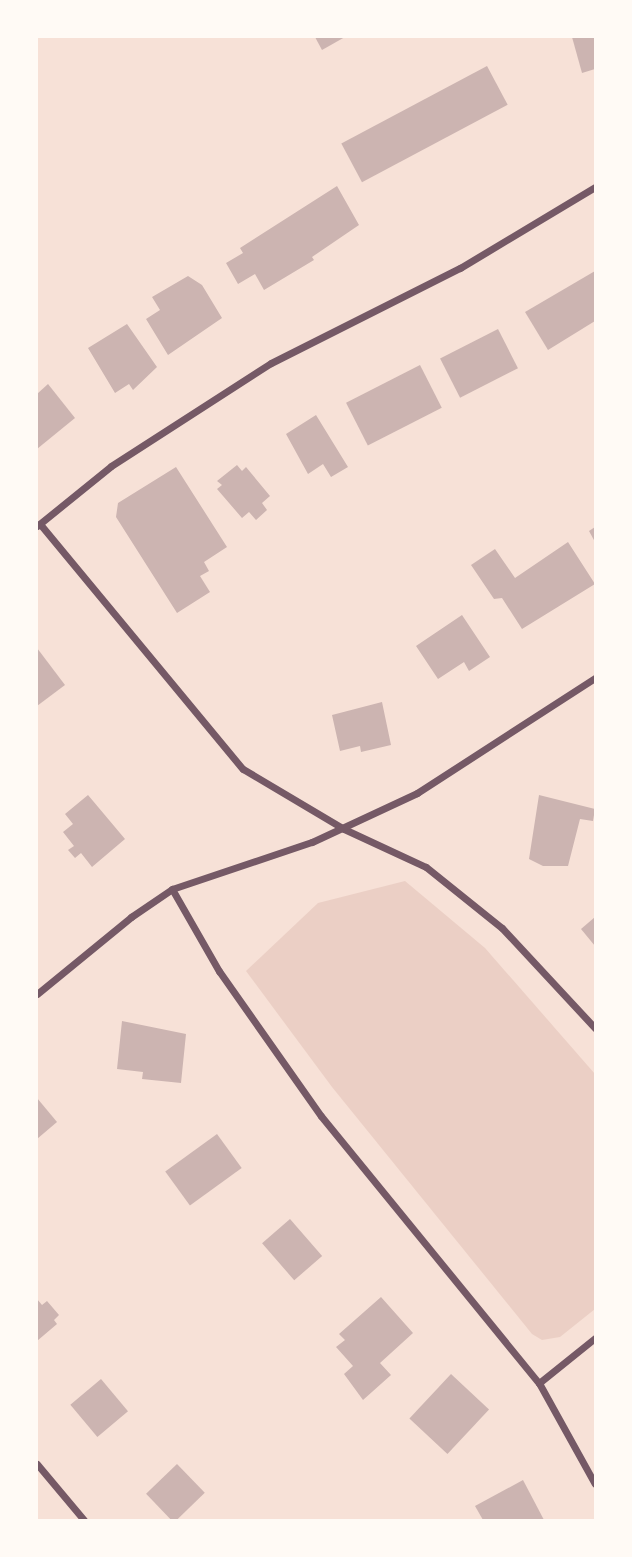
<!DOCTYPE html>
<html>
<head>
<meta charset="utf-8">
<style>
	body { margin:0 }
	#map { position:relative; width:632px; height:1557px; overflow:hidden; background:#f7e1d7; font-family:"Varela Round",sans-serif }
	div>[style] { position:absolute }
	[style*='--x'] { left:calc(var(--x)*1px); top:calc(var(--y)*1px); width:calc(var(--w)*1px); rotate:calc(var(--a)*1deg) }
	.green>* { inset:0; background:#ebcfc5 }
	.building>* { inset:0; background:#ccb4b1; transform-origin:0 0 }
	.minor>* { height:7px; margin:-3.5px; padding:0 3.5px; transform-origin:3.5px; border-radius:3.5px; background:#755966 }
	span { translate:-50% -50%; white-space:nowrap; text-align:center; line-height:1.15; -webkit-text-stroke:5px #fffaf5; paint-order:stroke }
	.frame { position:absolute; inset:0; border:38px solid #fffaf5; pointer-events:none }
</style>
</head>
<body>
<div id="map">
	<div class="green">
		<div style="clip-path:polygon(405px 881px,485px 948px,595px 1074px,595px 1309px,560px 1337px,542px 1340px,532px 1334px,332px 1087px,246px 971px,318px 903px)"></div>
	</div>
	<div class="building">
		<div style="clip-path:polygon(315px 37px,345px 37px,322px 50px)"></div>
		<div style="clip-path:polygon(572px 37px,595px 37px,595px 69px,582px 73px)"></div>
		<div style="left:487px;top:66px;width:44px;height:165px;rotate:62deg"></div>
		<div style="clip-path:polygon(337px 186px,359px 225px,312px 257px,314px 260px,264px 290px,255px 274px,238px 284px,226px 263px,243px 253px,240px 248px)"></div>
		<div style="clip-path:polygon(595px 271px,595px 321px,548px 350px,525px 312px)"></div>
		<div style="clip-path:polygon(188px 276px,202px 285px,222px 318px,168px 355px,146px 319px,160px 310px,152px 297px)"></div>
		<div style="clip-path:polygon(127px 324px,157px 367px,133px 390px,129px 384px,115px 393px,88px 348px)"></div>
		<div style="left:498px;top:329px;width:44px;height:65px;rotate:63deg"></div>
		<div style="left:420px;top:365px;width:48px;height:83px;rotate:63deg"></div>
		<div style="clip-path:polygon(48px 384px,75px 418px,37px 449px,37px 394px)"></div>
		<div style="clip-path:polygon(316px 415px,348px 467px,331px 477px,323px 464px,308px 474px,286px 434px)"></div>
		<div style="clip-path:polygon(237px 465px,242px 471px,246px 467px,270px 496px,262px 503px,267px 510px,256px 520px,249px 512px,242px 518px,217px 489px,222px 485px,217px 481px)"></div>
		<div style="clip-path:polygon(176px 467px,227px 547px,204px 562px,209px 571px,200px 576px,210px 592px,177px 613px,116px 517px,118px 503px)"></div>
		<div style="clip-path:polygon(595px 527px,595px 542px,589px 531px)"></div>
		<div style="clip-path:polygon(568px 542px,595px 584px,522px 629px,502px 598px,494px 599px,471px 565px,495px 549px,515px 578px)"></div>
		<div style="clip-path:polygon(462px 615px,490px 657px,469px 671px,464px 662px,438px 679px,416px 646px)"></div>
		<div style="clip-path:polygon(37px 648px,65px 685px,37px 706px)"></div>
		<div style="clip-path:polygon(382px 702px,391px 745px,361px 752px,360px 746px,340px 751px,332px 715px)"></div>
		<div style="clip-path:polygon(88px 795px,125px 839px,92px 867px,81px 853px,75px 858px,68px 850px,74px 846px,63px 832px,73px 824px,65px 814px)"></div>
		<div style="clip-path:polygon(539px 795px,595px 809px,593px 821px,580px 819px,568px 866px,543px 866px,529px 859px)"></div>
		<div style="clip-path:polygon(595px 917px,595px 946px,581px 929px)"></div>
		<div style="clip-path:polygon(122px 1021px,186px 1034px,181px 1083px,142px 1079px,143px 1072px,117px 1069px)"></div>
		<div style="clip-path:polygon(37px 1098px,57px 1122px,37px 1139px)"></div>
		<div style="left:217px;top:1134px;width:42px;height:64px;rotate:54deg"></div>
		<div style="left:290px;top:1219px;width:49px;height:37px;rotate:49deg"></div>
		<div style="clip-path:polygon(381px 1297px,413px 1333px,380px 1363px,391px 1375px,363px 1400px,344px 1374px,353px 1366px,336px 1347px,345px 1340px,339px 1334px)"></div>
		<div style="clip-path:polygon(37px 1299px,42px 1305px,47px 1301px,59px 1315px,54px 1320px,57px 1324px,37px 1341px)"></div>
		<div style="left:451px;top:1374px;width:52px;height:61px;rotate:43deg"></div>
		<div style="left:101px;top:1379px;width:42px;height:40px;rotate:50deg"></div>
		<div style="left:177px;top:1464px;width:40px;height:43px;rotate:46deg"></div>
		<div style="clip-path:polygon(523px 1480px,544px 1520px,483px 1520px,475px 1506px)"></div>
	</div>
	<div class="minor">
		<div style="--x:40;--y:524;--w:318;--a:50.4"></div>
		<div style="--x:243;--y:769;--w:117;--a:30.7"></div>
		<div style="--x:344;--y:829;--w:90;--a:24.9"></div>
		<div style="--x:426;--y:867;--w:97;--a:38.8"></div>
		<div style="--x:502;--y:928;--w:137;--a:47.1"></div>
		<div style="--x:37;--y:526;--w:95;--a:-39"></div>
		<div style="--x:111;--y:466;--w:190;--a:-32.8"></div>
		<div style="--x:271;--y:363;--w:212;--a:-26.7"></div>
		<div style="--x:460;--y:268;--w:157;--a:-31"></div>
		<div style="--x:172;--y:889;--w:95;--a:60.2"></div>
		<div style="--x:219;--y:971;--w:177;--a:54.9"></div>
		<div style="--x:321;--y:1116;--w:345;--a:50.8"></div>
		<div style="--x:539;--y:1383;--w:115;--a:61"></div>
		<div style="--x:37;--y:994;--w:122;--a:-39.3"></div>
		<div style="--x:131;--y:917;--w:50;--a:-34.3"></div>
		<div style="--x:172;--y:889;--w:148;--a:-18.6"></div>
		<div style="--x:312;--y:842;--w:116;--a:-25"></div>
		<div style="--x:417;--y:793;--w:212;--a:-32.9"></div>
		<div style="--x:539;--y:1383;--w:72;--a:-38.8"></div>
		<div style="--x:37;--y:1464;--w:73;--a:50"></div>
	</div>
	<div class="frame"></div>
</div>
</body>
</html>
